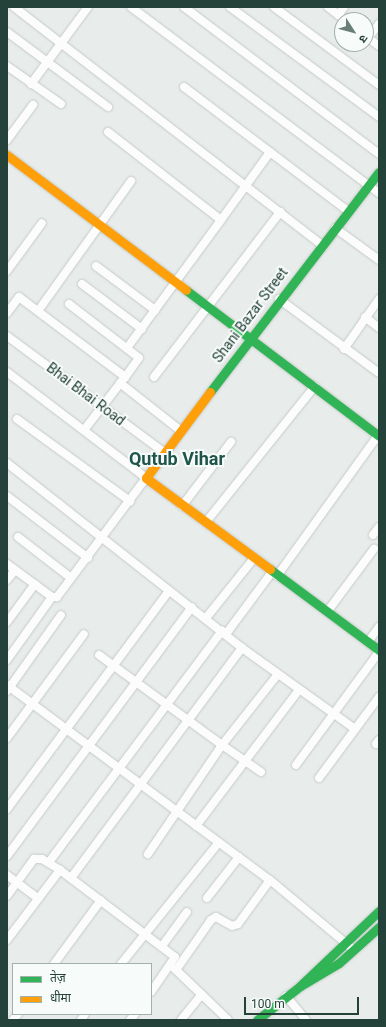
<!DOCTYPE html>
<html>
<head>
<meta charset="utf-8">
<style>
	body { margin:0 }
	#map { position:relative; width:386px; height:1027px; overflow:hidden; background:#e8edeb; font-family:Roboto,"Noto Sans Devanagari",sans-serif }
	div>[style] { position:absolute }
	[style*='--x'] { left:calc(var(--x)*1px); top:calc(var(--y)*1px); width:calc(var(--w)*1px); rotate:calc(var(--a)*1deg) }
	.roads { filter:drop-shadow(0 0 1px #c5cac8) drop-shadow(0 0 1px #c5cac8) }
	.street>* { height:8px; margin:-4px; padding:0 4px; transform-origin:4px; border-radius:4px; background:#fcfcfc }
	.fast>* { height:9px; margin:-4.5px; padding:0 4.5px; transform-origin:4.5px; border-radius:4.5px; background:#30b455 }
	.slow>* { height:9px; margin:-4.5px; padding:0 4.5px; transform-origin:4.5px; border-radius:4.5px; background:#ff9f0a }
	span { translate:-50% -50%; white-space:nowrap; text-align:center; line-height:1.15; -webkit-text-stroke:4px #f7fbf9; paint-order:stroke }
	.street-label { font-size:14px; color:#24423a }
	.district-label { font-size:18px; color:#1f5548; font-weight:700 }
	.frame { position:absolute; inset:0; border:8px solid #24423a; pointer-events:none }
	.legend { position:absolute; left:12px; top:963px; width:140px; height:52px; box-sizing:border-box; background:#f7fbf9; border:1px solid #a3b1ad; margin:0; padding:5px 7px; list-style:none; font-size:12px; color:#24423a }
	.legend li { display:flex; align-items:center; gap:8px; height:20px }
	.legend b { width:20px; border:1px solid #a3b1ad }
	.north { position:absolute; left:334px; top:12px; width:40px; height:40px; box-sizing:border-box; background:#f7fbf9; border:1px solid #a3b1ad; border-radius:50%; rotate:126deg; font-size:11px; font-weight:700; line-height:16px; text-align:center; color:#24423a }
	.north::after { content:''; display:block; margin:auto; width:14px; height:18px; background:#697e78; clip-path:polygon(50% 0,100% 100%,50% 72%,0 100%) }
	.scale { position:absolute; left:244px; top:997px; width:115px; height:18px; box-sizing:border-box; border:2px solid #24423a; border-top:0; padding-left:5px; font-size:12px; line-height:14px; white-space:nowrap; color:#24423a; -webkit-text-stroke:3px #f7fbf9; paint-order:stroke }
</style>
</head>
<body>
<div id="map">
	<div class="roads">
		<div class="street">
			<div style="--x:14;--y:7;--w:389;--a:37.7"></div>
			<div style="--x:131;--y:7;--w:310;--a:36.9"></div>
			<div style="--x:184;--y:7;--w:244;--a:37"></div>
			<div style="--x:230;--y:7;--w:185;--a:36.4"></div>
			<div style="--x:274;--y:7;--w:131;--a:36.6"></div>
			<div style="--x:328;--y:7;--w:21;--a:37"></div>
			<div style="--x:338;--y:15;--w:10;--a:-53"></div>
			<div style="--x:7;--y:32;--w:126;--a:36.6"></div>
			<div style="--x:366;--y:36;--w:16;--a:38"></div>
			<div style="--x:368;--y:38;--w:18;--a:-52"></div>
			<div style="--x:7;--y:66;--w:66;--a:35.1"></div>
			<div style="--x:31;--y:84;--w:96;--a:-53.5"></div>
			<div style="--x:184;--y:87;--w:207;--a:37.1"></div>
			<div style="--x:108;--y:132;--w:143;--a:37.9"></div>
			<div style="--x:221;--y:220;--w:84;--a:-54.2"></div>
			<div style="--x:7;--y:140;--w:44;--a:-53.4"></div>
			<div style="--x:335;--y:228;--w:54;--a:36"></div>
			<div style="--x:96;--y:266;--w:74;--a:36.7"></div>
			<div style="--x:7;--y:271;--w:59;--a:-53.9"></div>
			<div style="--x:82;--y:284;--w:75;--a:36.9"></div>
			<div style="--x:279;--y:299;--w:124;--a:36.5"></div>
			<div style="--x:69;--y:304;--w:88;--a:37.6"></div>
			<div style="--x:139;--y:358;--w:24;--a:126"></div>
			<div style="--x:38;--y:311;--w:160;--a:-54.4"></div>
			<div style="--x:7;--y:313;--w:20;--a:-53"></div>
			<div style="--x:19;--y:297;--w:133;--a:37"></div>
			<div style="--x:125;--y:377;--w:67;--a:127.7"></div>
			<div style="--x:365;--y:317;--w:18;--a:38"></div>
			<div style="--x:7;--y:336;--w:197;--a:36.5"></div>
			<div style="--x:127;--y:348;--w:159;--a:-53.7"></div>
			<div style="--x:344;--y:349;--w:61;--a:-55"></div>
			<div style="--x:7;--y:372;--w:175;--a:37.3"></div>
			<div style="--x:146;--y:478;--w:149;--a:126.8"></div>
			<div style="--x:57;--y:597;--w:5;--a:180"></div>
			<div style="--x:52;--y:597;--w:56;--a:-143.7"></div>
			<div style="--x:154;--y:377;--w:208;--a:-52.6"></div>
			<div style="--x:120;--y:383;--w:78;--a:38.2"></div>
			<div style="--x:17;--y:419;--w:140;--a:36"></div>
			<div style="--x:7;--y:463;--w:299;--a:38.2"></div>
			<div style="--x:242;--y:648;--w:139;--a:35.6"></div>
			<div style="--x:7;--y:496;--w:102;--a:37.4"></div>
			<div style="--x:182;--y:506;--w:81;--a:-52.6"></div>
			<div style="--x:206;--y:522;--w:174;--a:-51.3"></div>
			<div style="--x:373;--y:535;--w:10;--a:-53"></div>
			<div style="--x:18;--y:537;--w:67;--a:37.7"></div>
			<div style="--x:277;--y:576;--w:175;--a:-54.3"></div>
			<div style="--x:7;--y:580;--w:13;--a:-51"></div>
			<div style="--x:327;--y:612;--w:79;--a:-53.3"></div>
			<div style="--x:206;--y:618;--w:77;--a:-51.3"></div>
			<div style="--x:7;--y:622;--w:47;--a:-53.6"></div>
			<div style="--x:226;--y:634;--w:77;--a:-53.4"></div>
			<div style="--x:368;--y:642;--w:19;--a:-54"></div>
			<div style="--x:99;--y:655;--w:152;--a:36.2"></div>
			<div style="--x:222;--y:745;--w:132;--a:124.2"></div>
			<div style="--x:7;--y:660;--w:77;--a:-54.5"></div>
			<div style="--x:7;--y:685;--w:327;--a:36.6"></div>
			<div style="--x:270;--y:880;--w:109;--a:39.8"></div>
			<div style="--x:7;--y:691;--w:93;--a:-54.6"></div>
			<div style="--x:7;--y:738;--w:129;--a:-53.5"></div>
			<div style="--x:376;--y:744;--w:5;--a:-53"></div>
			<div style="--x:296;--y:765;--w:140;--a:-53.7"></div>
			<div style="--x:261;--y:772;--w:47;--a:-145.3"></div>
			<div style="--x:222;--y:745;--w:90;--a:-51.7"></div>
			<div style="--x:319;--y:778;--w:101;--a:-53.5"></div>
			<div style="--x:7;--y:809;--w:272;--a:-53.4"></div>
			<div style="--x:196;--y:826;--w:171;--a:-52.9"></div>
			<div style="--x:7;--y:856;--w:310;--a:-53.4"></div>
			<div style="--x:49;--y:862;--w:289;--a:-53.2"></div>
			<div style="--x:7;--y:875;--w:39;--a:37"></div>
			<div style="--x:71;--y:878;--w:287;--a:-53.4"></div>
			<div style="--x:7;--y:896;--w:46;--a:-53.9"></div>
			<div style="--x:34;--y:859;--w:8;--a:0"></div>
			<div style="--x:42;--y:859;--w:21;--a:31"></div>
			<div style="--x:207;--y:898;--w:52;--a:-52"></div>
			<div style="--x:7;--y:940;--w:88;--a:-52.9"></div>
			<div style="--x:60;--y:870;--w:144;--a:37.1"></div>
			<div style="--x:175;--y:957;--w:42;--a:124.4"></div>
			<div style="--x:162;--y:946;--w:42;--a:-53.7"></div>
			<div style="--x:54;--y:964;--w:79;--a:-53.7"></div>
			<div style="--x:121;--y:964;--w:156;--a:-51.2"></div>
			<div style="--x:173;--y:967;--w:76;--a:43.9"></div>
			<div style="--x:176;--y:970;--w:61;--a:-55"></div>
			<div style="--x:211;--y:920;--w:6;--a:-31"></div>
			<div style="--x:216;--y:917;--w:18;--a:29"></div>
			<div style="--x:232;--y:926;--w:6;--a:-18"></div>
			<div style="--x:238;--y:924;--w:54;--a:-54"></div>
			<div style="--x:286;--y:996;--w:31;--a:50"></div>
			<div style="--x:13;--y:1020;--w:8;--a:-50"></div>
			<div style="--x:81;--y:1020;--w:7;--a:-56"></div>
			<div style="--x:130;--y:1020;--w:8;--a:-50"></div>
			<div style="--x:181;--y:1020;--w:33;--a:-51"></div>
		</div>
		<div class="fast">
			<div style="--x:186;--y:290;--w:242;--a:37.1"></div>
			<div style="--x:210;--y:392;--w:277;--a:-52.5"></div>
			<div style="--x:270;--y:569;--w:136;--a:36.6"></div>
			<div style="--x:302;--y:984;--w:106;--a:-43.5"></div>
			<div style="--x:257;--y:1020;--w:55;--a:-38.3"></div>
			<div style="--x:300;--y:986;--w:45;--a:-30.5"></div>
			<div style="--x:339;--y:963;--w:54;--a:-42"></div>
		</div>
		<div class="slow">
			<div style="--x:7;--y:155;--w:224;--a:37"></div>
			<div style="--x:210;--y:392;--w:107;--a:126.7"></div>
			<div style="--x:146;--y:478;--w:154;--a:36.3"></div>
		</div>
	</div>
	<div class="street-label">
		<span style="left:250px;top:315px;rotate:-53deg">Shani Bazar Street</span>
		<span style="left:86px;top:394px;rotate:37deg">Bhai Bhai Road</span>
	</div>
	<div class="district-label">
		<span style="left:177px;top:459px">Qutub Vihar</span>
	</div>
	<div class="frame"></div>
	<ul class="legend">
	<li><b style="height:5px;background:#30b455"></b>तेज़</li>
	<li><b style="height:5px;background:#ff9f0a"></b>धीमा</li>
	</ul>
	<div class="north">उ</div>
	<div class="scale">100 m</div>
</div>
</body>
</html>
